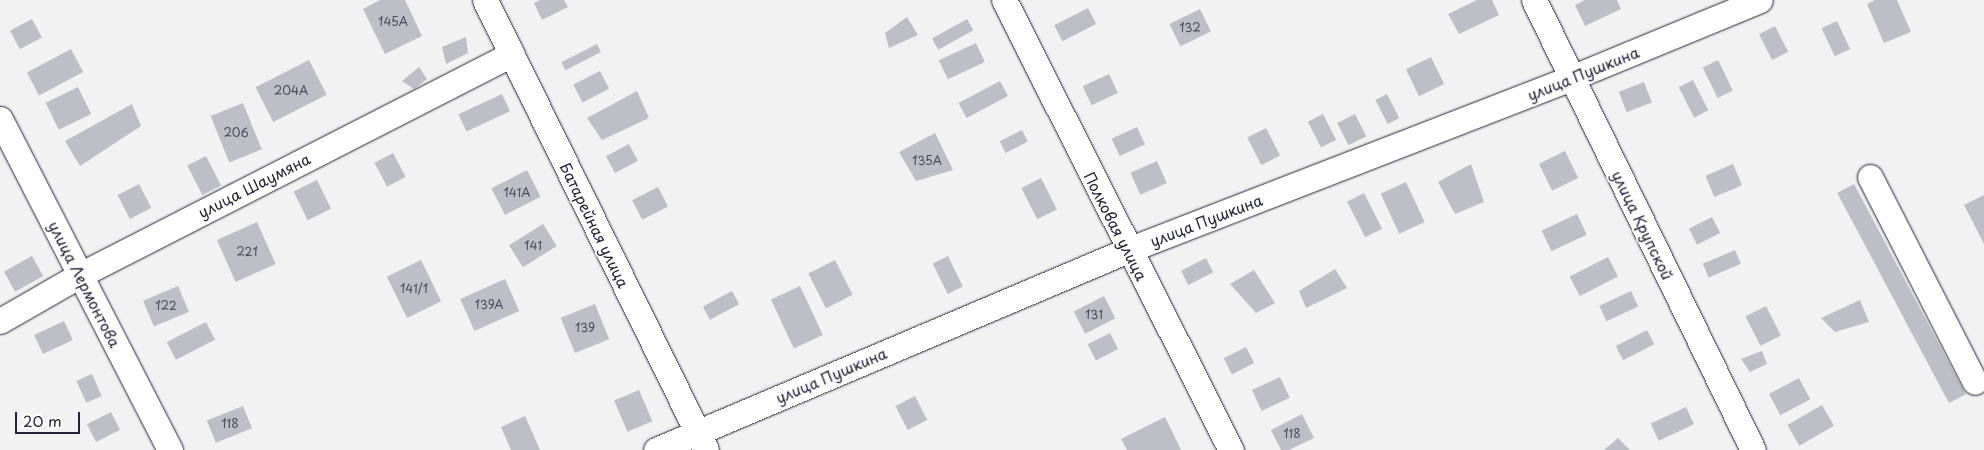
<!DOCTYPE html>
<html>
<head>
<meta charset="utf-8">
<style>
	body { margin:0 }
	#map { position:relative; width:1984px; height:450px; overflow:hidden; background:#f2f2f3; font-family:"Playpen Sans",sans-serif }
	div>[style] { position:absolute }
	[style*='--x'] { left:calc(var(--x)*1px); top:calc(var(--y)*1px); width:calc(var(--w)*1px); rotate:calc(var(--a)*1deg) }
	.building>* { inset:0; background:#bebec6; transform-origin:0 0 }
	.roads { filter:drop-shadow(0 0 1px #22223b) drop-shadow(0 0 1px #22223b) }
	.minor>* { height:25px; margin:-12.5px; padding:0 12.5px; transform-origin:12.5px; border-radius:12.5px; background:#fff }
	span { translate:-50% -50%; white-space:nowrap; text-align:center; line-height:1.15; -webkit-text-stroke:4px #fff; paint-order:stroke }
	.number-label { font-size:12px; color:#49495e }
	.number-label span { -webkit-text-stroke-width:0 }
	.street-label { font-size:15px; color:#22223b }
	.scale { position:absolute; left:15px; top:412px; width:65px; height:22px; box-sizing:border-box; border:2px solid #22223b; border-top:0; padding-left:6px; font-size:15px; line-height:18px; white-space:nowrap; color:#22223b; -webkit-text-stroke:4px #fff; paint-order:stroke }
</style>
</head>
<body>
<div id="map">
	<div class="building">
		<div style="clip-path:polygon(380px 0,405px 0,422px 36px,385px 54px,363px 9px)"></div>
		<div style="clip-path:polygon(540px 0,564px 0,568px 7px,542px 20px,534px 3px)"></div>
		<div style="clip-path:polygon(1477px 0,1492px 0,1499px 15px,1459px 34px,1448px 14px)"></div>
		<div style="clip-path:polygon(1585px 0,1617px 0,1621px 9px,1585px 26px,1575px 5px)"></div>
		<div style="clip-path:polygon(1875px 0,1897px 0,1911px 32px,1884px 43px,1867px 4px)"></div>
		<div style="left:1088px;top:8px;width:18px;height:38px;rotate:63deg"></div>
		<div style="left:1200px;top:9px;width:25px;height:34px;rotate:64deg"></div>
		<div style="clip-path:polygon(907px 17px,918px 35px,889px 48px,885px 33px)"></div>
		<div style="left:32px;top:19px;width:21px;height:25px;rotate:62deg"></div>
		<div style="left:967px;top:19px;width:13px;height:40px;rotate:61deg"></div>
		<div style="left:1837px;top:21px;width:31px;height:17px;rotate:65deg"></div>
		<div style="left:1775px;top:26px;width:29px;height:18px;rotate:63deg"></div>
		<div style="clip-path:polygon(466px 37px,468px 53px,446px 64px,442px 47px)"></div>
		<div style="left:976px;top:43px;width:21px;height:41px;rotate:65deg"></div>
		<div style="left:597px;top:44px;width:9px;height:40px;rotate:63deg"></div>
		<div style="left:71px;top:49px;width:26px;height:50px;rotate:62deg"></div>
		<div style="left:1431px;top:57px;width:30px;height:28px;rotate:64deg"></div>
		<div style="left:309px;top:60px;width:39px;height:60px;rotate:63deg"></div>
		<div style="left:1718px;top:60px;width:34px;height:17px;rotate:64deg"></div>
		<div style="clip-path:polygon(419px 67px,427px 79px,414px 89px,402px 81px)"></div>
		<div style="left:600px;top:71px;width:20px;height:30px;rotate:63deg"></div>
		<div style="left:1109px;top:74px;width:21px;height:29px;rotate:65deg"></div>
		<div style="left:1693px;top:80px;width:34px;height:16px;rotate:63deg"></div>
		<div style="left:1000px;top:81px;width:17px;height:47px;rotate:62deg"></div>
		<div style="left:1644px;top:82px;width:22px;height:27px;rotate:69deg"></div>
		<div style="left:78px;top:87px;width:30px;height:36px;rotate:64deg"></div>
		<div style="clip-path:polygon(637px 91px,649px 118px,602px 140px,587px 118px)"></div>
		<div style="left:502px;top:94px;width:19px;height:48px;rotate:65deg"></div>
		<div style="left:1387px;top:94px;width:27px;height:13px;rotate:63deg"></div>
		<div style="left:243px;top:103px;width:50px;height:35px;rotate:68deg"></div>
		<div style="clip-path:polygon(132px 104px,141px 126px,80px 166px,65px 141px)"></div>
		<div style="left:1323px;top:114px;width:29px;height:17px;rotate:63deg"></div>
		<div style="left:1355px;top:114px;width:25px;height:20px;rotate:63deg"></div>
		<div style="left:1137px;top:127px;width:19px;height:28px;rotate:65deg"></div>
		<div style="left:1266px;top:128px;width:31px;height:21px;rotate:63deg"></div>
		<div style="left:1022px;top:130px;width:13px;height:25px;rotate:63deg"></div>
		<div style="clip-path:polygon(935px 133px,953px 170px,916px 181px,899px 152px)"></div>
		<div style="left:629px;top:144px;width:19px;height:26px;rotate:62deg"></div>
		<div style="left:1565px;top:151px;width:30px;height:29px;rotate:64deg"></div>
		<div style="left:393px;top:153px;width:27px;height:21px;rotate:62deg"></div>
		<div style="left:206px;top:156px;width:33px;height:21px;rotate:63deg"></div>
		<div style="left:1157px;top:161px;width:24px;height:29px;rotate:66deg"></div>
		<div style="clip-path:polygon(1471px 164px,1484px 202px,1455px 214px,1438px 182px)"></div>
		<div style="left:1733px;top:164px;width:23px;height:30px;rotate:67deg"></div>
		<div style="left:527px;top:170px;width:30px;height:40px;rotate:63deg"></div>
		<div style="left:1041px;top:178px;width:35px;height:22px;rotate:63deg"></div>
		<div style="left:317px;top:180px;width:32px;height:26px;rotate:64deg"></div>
		<div style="left:1406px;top:182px;width:44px;height:28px;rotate:65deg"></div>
		<div style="left:139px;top:184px;width:27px;height:24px;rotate:63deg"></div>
		<div style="left:1854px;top:184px;width:238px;height:19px;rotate:62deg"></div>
		<div style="left:658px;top:187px;width:22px;height:29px;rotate:63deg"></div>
		<div style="left:1364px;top:193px;width:40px;height:19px;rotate:63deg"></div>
		<div style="clip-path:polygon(1984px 195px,1984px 244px,1964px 205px)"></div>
		<div style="left:1577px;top:214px;width:23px;height:39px;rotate:65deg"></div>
		<div style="left:1712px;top:217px;width:18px;height:26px;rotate:63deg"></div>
		<div style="left:257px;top:222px;width:46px;height:44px;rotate:66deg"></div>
		<div style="left:543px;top:224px;width:26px;height:40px;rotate:58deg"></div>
		<div style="left:1735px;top:250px;width:15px;height:35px;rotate:67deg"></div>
		<div style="left:32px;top:256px;width:23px;height:32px;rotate:61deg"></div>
		<div style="left:948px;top:256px;width:34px;height:17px;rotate:64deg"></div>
		<div style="left:1608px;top:257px;width:22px;height:43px;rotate:63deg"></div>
		<div style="left:1206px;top:258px;width:16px;height:28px;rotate:63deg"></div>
		<div style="left:421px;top:260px;width:46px;height:38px;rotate:64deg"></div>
		<div style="left:835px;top:260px;width:39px;height:30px;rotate:63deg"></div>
		<div style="clip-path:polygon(1335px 269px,1347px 288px,1306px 308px,1299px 291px)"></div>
		<div style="clip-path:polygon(1254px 270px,1275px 303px,1256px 313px,1230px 284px)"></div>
		<div style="left:505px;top:279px;width:35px;height:49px;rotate:66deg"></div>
		<div style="left:178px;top:286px;width:28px;height:38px;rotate:67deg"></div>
		<div style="left:800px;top:286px;width:54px;height:32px;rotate:65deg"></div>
		<div style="left:732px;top:291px;width:15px;height:33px;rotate:62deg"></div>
		<div style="left:1631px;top:291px;width:17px;height:35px;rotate:65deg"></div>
		<div style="left:1104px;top:296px;width:25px;height:34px;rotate:63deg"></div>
		<div style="clip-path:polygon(1860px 300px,1869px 322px,1835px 332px,1821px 318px)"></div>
		<div style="left:595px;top:304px;width:38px;height:37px;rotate:68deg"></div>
		<div style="left:1766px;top:306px;width:33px;height:23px;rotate:63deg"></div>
		<div style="left:64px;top:321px;width:21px;height:33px;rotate:65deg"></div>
		<div style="left:206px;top:322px;width:20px;height:44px;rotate:63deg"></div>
		<div style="left:1647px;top:330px;width:16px;height:35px;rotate:63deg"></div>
		<div style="left:1110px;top:333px;width:18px;height:25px;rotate:63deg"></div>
		<div style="left:1246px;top:347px;width:18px;height:25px;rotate:63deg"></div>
		<div style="clip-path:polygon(1762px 351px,1767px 364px,1750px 372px,1741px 359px)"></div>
		<div style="left:92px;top:374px;width:24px;height:17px;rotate:66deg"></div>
		<div style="left:1280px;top:377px;width:23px;height:31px;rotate:65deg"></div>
		<div style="left:1799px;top:378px;width:24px;height:34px;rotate:62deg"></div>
		<div style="left:639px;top:390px;width:34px;height:27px;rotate:67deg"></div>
		<div style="left:915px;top:396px;width:27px;height:22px;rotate:63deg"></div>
		<div style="left:1822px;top:405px;width:24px;height:40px;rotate:60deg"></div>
		<div style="left:243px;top:406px;width:24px;height:39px;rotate:68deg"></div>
		<div style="left:1686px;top:407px;width:19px;height:39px;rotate:65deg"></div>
		<div style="left:111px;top:412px;width:20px;height:27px;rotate:63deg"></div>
		<div style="clip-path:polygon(1302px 414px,1314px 438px,1289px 450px,1281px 450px,1271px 430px)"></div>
		<div style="clip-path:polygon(525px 416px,540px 450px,511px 450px,501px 427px)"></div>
		<div style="clip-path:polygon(1165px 417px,1181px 450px,1127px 450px,1121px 439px)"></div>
		<div style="clip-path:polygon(1618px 438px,1630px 450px,1604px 450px)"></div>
	</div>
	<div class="roads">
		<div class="minor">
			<div style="--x:485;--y:0;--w:501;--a:63.84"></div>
			<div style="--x:1004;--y:0;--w:504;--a:63.23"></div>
			<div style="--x:1534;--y:0;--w:500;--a:64.05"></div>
			<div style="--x:0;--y:119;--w:372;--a:62.8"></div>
			<div style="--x:1870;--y:177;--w:230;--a:62.9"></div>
			<div style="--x:0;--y:321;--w:92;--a:-29.9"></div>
			<div style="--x:80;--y:275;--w:485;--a:-27.1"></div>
			<div style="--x:656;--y:450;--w:513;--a:-22.96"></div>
			<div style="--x:1128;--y:250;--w:475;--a:-21.2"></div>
			<div style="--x:1571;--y:78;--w:204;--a:-22.4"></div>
		</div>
	</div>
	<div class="number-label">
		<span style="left:393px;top:22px">145А</span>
		<span style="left:1190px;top:28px">132</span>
		<span style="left:291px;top:91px">204А</span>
		<span style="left:236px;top:133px">206</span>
		<span style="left:927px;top:161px">135А</span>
		<span style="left:517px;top:193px">141А</span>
		<span style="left:533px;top:246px">141</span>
		<span style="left:247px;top:252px">221</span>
		<span style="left:414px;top:289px">141/1</span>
		<span style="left:489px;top:305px">139А</span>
		<span style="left:166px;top:306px">122</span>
		<span style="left:1094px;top:315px">131</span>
		<span style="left:585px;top:328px">139</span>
		<span style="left:230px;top:424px">118</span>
		<span style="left:1292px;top:434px">118</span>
	</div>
	<div class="street-label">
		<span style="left:1583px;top:73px;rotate:-22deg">улица Пушкина</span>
		<span style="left:254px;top:185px;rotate:-27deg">улица Шаумяна</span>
		<span style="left:1206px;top:220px;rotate:-21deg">улица Пушкина</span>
		<span style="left:595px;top:225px;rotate:64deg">Батарейная улица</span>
		<span style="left:1643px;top:225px;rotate:64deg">улица Крупской</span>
		<span style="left:1116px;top:226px;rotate:63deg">Полковая улица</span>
		<span style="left:85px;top:284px;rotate:63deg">улица Лермонтова</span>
		<span style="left:831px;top:375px;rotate:-23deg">улица Пушкина</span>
	</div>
	<div class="scale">20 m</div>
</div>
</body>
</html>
